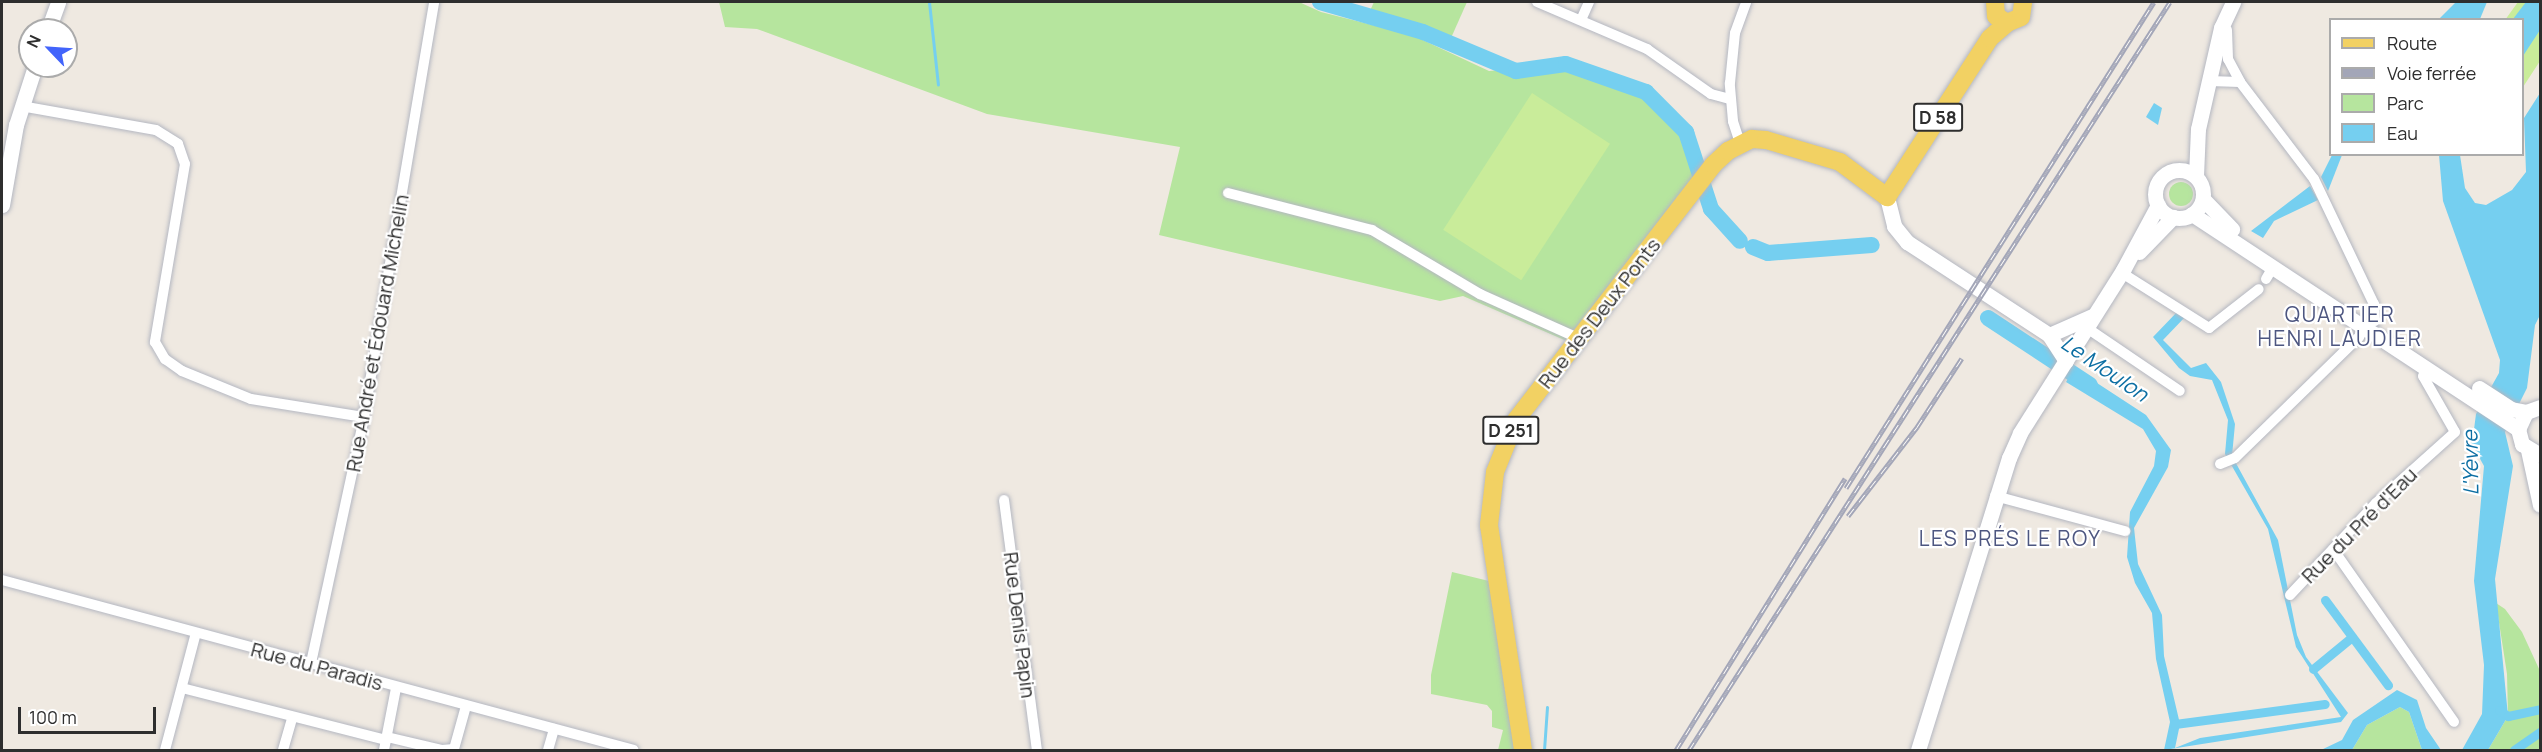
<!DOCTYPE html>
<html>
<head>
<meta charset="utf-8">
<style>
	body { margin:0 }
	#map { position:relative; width:2542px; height:752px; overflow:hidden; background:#efe9e1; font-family:Manrope,sans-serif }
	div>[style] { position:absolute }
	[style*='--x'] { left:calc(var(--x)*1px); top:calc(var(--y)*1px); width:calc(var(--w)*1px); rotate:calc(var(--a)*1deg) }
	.green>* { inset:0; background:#b6e59e }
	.round { border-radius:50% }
	.pitch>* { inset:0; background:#c9ec9a; transform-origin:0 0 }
	.water>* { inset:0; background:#75cff0 }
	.stream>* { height:3px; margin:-1.5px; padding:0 1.5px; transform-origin:1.5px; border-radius:1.5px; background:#75cff0 }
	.canal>* { height:9px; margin:-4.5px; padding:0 4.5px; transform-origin:4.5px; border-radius:4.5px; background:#75cff0 }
	.river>* { height:16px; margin:-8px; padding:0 8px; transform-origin:8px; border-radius:8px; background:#75cff0 }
	.roads { filter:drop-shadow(0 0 2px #b4b7c1) drop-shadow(0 0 2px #b4b7c1) }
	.minor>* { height:10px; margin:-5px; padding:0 5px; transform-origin:5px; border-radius:5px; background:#fff }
	.secondary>* { height:15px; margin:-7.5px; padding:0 7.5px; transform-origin:7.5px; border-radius:7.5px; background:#fff }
	.secondary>.ring { margin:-7.5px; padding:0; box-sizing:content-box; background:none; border:15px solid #fff; border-radius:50% }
	.primary>* { height:18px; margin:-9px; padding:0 9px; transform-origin:9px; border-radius:9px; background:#f2d163 }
	.rail>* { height:5px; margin-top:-2.5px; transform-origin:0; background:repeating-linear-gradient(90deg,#fff 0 9px,#a3a6b8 0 18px); box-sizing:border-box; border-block:2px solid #a3a6b8 }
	span { translate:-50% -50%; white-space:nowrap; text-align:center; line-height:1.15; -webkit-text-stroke:4.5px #fff; paint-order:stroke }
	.shield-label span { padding:2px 4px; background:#fff; border:2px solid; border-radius:4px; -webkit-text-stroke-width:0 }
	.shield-label { font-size:18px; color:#2e2e2e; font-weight:700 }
	.street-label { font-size:20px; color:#2e2e2e }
	.neighbourhood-label { font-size:21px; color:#4d5680; letter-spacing:1.5px }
	.water-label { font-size:21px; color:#0d6fa3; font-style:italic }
	.frame { position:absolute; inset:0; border:3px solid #2e2e2e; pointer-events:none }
	.legend { position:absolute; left:2329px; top:18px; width:195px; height:138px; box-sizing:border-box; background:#fff; border:2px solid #ababab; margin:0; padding:8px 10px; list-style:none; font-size:18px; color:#2e2e2e }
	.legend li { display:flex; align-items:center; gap:12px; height:30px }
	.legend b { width:30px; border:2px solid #ababab }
	.north { position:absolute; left:18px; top:18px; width:60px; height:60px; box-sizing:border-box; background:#fff; border:2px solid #ababab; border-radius:50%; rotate:295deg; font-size:16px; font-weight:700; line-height:24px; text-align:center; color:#2e2e2e }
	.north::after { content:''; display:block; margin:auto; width:21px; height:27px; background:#4264fb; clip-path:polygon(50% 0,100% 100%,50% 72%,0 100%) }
	.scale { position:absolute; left:18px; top:707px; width:138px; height:27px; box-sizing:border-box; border:3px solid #2e2e2e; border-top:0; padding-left:8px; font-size:18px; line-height:21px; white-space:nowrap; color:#2e2e2e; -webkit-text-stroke:4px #fff; paint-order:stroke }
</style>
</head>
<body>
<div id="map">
	<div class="green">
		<div style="clip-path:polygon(719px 2px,1299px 2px,1321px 12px,1412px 35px,1489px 71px,1566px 64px,1646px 92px,1686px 132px,1700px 175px,1583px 348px,1463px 296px,1440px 301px,1159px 235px,1180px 147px,987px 114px,757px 29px,725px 27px)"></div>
		<div style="clip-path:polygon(1374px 2px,1467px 2px,1451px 38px,1369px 13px)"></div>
		<div class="round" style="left:2169px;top:182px;width:24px;height:24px"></div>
		<div style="clip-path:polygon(1452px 572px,1489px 581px,1517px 750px,1498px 750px,1503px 730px,1492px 727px,1492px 711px,1487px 705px,1431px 694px,1431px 675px)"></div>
		<div style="clip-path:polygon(2496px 603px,2505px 609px,2522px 632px,2540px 671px,2540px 750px,2488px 750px,2508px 716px,2507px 674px)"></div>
		<div style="clip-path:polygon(2400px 707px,2409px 712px,2422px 750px,2352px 750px,2367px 725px)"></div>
	</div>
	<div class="pitch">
		<div style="clip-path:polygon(2518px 2px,2540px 2px,2540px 61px,2523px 87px,2522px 20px,2505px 20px)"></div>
		<div style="left:1532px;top:93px;width:93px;height:163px;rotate:33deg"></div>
	</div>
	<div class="water">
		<div style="clip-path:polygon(2456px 2px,2487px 2px,2480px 19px,2439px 19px)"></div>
		<div style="clip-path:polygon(2526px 2px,2540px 2px,2540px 30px,2523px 56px,2522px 20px,2513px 19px)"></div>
		<div style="clip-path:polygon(2540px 93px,2540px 315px,2535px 325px,2527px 388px,2505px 432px,2513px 466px,2495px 579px,2508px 716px,2488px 750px,2462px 750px,2482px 714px,2484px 665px,2474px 581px,2484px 466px,2469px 439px,2473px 437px,2476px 414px,2499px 373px,2500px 360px,2443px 201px,2439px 155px,2460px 155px,2465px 188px,2475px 203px,2486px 205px,2512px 190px,2526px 172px,2524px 118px)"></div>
		<div style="clip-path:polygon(2154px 103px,2162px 108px,2158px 125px,2146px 117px)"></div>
		<div style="clip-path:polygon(2332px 155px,2342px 155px,2328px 191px,2321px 177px)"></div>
		<div style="clip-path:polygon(2310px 186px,2318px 200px,2274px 221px,2263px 238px,2251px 231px)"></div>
		<div style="clip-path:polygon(2178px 311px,2186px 316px,2163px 340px,2191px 368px,2206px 363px,2221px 382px,2235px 424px,2232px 456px,2278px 540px,2297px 635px,2306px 657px,2348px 713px,2341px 722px,2164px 750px,2170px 722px,2156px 659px,2152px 613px,2135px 583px,2127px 557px,2130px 512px,2154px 466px,2156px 451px,2143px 429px,2066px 382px,2074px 368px,2146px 415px,2171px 450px,2168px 467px,2134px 528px,2138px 564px,2162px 615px,2164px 656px,2180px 724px,2175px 748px,2200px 738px,2341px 717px,2296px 647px,2268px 529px,2225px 454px,2228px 420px,2212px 380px,2190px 376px,2179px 368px,2153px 337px)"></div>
		<div style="clip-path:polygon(2397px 690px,2417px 700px,2426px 728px,2441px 750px,2422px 750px,2409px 712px,2400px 707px,2367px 725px,2352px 750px,2321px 750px,2342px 740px,2353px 720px)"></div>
	</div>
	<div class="stream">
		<div style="--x:929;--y:2;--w:83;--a:83.8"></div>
		<div style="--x:1544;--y:750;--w:43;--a:-86"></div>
	</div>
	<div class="canal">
		<div style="--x:2325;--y:600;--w:106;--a:53.5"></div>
		<div style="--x:2313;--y:669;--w:50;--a:-39.4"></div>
		<div style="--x:2499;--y:710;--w:11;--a:34"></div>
		<div style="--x:2508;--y:716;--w:33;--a:-12"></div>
		<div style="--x:2175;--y:724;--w:151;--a:-7.6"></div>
		<div style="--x:2514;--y:750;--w:32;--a:-35"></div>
	</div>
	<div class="river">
		<div style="--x:1320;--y:2;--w:107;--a:16.2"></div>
		<div style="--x:1423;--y:32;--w:101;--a:22.8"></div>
		<div style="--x:1516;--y:71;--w:50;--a:-8"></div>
		<div style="--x:1566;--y:64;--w:85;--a:19.3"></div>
		<div style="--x:1646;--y:92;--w:57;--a:45"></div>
		<div style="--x:1686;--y:132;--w:81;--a:72"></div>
		<div style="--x:1711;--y:209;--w:43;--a:47.8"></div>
		<div style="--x:1753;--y:247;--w:16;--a:22"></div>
		<div style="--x:1768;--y:253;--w:104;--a:-4.4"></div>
		<div style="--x:1988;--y:318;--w:122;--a:33.3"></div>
	</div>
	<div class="roads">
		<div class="minor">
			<div style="--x:1537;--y:2;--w:120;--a:23.1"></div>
			<div style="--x:1647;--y:49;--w:78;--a:35.1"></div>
			<div style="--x:1711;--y:94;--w:20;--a:15"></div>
			<div style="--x:1581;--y:20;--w:20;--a:-66"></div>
			<div style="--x:2227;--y:30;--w:29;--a:88"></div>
			<div style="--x:2228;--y:59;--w:26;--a:62"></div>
			<div style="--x:2240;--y:82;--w:122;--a:52.7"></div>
			<div style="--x:2314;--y:179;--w:139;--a:64.4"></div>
			<div style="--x:2374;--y:304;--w:17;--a:87"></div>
			<div style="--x:2209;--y:81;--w:31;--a:2"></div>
			<div style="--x:21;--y:106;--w:137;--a:10.1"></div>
			<div style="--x:156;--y:130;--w:26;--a:32"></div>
			<div style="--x:178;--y:144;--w:21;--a:71"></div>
			<div style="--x:185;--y:164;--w:181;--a:99.6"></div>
			<div style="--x:155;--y:342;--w:20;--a:60"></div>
			<div style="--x:165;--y:359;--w:21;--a:35"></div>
			<div style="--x:182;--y:371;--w:74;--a:22.1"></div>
			<div style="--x:251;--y:399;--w:114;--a:9.1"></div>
			<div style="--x:1740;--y:143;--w:23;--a:-108"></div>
			<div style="--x:1733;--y:121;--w:38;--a:-95"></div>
			<div style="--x:1730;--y:83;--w:50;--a:-84.3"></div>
			<div style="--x:1735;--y:33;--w:33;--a:-70"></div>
			<div style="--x:1228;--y:193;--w:149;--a:14.4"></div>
			<div style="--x:1372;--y:230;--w:126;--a:30.7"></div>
			<div style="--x:1480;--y:294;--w:107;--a:24.2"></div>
			<div style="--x:2122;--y:273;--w:103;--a:32.3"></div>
			<div style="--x:2209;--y:328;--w:63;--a:-38"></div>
			<div style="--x:2266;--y:279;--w:14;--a:-60"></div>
			<div style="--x:2087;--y:328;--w:112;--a:34.1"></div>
			<div style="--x:2220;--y:464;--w:16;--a:-22"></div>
			<div style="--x:2235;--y:458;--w:173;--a:-44.3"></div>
			<div style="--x:2359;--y:337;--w:13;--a:-61"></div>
			<div style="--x:1995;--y:496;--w:135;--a:15.1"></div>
			<div style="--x:1004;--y:500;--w:252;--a:82.5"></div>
			<div style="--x:2333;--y:549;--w:211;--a:55"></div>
			<div style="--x:2;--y:580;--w:654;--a:15.06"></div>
			<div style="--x:2290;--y:595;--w:126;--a:-46.9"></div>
			<div style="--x:2376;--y:503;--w:106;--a:-41.9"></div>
			<div style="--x:2455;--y:432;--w:64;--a:-119.7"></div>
			<div style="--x:2423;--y:376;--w:10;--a:-66"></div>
			<div style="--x:311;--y:663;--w:252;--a:-77.8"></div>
			<div style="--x:364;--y:417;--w:421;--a:-80.4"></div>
			<div style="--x:182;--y:688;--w:211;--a:14.3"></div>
			<div style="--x:387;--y:737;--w:57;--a:13.3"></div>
			<div style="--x:442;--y:750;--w:12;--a:-5"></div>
			<div style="--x:454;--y:749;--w:45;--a:-74.4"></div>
			<div style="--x:165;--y:750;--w:121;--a:-75.2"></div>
			<div style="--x:283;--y:750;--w:33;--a:-74"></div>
			<div style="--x:384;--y:750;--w:63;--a:-79"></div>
			<div style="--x:548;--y:750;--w:22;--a:-74"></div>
		</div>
		<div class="secondary">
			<div style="--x:48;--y:30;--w:30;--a:-70"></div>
			<div class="ring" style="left:2155px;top:170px;width:33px;height:33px"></div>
			<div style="--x:2196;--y:176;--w:47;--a:-87.6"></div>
			<div style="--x:2198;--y:129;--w:104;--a:-77.2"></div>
			<div style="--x:2221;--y:28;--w:29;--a:-65"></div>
			<div style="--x:1887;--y:197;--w:30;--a:76"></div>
			<div style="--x:1894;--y:226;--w:21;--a:51"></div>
			<div style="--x:1907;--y:242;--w:170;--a:33.2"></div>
			<div style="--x:2049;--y:335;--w:31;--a:57"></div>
			<div style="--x:2203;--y:199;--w:42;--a:46"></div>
			<div style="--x:2;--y:205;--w:81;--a:-80.1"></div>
			<div style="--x:16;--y:125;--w:62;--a:-72.1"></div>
			<div style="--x:2192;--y:214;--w:391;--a:33.4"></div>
			<div style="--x:2139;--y:252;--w:49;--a:-45.8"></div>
			<div style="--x:2049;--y:335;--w:47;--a:-23.8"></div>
			<div style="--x:2479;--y:388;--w:38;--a:33"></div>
			<div style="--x:2511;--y:409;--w:15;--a:11"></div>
			<div style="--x:2540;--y:407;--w:15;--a:160"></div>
			<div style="--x:2526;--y:412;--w:19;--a:115"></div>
			<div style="--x:2518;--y:429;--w:16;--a:75"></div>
			<div style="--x:2522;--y:444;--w:21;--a:31"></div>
			<div style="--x:2528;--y:450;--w:56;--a:77.7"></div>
			<div style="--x:1918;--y:750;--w:306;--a:-72.7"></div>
			<div style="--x:2009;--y:458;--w:27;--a:-66"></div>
			<div style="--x:2020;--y:433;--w:193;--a:-57.7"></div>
			<div style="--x:2123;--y:270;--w:74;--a:-61.7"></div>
		</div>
		<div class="primary">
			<div style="--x:1995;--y:2;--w:14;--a:86"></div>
			<div style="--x:1996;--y:16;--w:13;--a:32"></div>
			<div style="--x:2007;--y:23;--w:15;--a:-23"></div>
			<div style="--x:2021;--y:17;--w:15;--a:-82"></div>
			<div style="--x:1523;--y:750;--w:228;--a:-98.6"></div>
			<div style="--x:1489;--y:525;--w:53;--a:-83.5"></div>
			<div style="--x:1495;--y:472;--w:56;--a:-68"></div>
			<div style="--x:1516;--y:420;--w:322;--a:-52.3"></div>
			<div style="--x:1713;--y:165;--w:21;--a:-43"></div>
			<div style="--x:1728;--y:151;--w:27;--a:-27"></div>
			<div style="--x:1752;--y:139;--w:14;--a:4"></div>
			<div style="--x:1766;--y:140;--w:77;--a:16.6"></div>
			<div style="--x:1840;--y:162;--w:59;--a:36.7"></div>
			<div style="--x:1887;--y:197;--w:189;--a:-57.1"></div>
			<div style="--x:1990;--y:38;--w:23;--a:-41"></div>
		</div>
	</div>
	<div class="rail">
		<div style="--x:1846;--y:488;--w:575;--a:-57.64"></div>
		<div style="--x:1848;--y:516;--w:113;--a:-52.2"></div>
		<div style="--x:1917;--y:427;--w:82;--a:-56.9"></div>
		<div style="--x:1676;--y:750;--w:320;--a:-58.1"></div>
		<div style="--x:1689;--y:750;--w:889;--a:-57.26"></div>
	</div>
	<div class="shield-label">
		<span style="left:1938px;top:117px">D 58</span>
		<span style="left:1511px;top:430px">D 251</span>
	</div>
	<div class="street-label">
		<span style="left:1599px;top:313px;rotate:-52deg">Rue des Deux Ponts</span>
		<span style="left:377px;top:333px;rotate:-80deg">Rue André et Édouard Michelin</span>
		<span style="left:2359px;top:525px;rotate:-45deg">Rue du Pré d'Eau</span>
		<span style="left:1020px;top:625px;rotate:83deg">Rue Denis Papin</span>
		<span style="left:317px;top:666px;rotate:15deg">Rue du Paradis</span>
	</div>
	<div class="neighbourhood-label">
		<span style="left:2340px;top:326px">QUARTIER<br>HENRI LAUDIER</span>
		<span style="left:2010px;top:538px">LES PRÉS LE ROY</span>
	</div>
	<div class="water-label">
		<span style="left:2105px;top:368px;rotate:34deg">Le Moulon</span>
		<span style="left:2470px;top:463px;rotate:-91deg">L'Yèvre</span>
	</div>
	<div class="frame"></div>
	<ul class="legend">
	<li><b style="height:8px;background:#f2d163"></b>Route</li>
	<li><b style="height:8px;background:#a3a6b8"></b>Voie ferrée</li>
	<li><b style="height:16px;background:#b6e59e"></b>Parc</li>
	<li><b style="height:16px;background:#75cff0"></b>Eau</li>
	</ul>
	<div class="north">N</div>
	<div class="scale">100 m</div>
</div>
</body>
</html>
